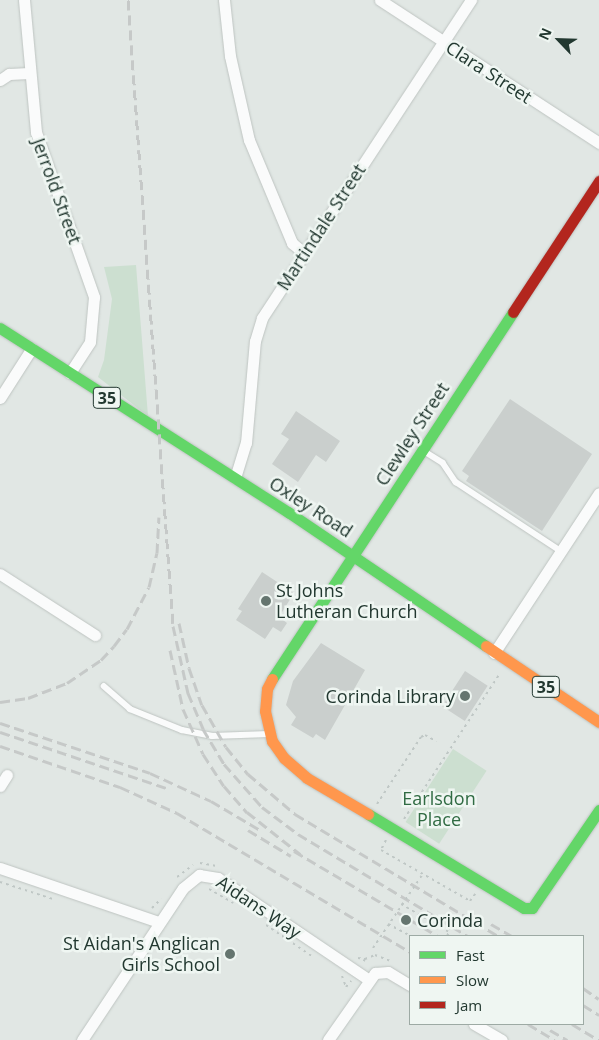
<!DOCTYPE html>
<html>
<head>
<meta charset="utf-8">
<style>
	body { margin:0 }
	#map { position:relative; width:599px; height:1040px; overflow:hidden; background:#e1e7e4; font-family:"Open Sans",sans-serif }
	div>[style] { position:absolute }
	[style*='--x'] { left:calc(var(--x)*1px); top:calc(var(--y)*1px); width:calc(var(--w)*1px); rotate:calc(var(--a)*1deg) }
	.green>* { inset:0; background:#ccdfd0; transform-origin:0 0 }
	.building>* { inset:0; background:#cacfcd; transform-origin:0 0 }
	.path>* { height:2px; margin-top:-1px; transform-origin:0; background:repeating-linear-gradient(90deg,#bfc7c5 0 2.5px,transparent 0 6.5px) }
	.roads { filter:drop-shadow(0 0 1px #bec4c1) drop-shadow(0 0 1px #bec4c1) }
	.lane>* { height:5.5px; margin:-2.75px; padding:0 2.75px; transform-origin:2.75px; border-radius:2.75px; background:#fafbfb }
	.street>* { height:11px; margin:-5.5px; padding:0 5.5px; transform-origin:5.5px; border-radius:5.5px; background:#fafbfb }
	.fast>* { height:11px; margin:-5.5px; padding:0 5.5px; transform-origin:5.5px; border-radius:5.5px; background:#63d668 }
	.slow>* { height:11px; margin:-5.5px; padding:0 5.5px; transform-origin:5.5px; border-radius:5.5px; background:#ff974d }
	.jam>* { height:11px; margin:-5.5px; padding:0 5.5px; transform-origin:5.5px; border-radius:5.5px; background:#b3261e }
	.rail>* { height:3px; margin-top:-1.5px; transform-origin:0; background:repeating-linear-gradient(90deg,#c6c9c8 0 10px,transparent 0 15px) }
	.path-bridge>* { height:2px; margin-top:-1px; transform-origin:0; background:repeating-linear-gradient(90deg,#bfc7c5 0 2.5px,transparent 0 6.5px) }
	.dots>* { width:14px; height:14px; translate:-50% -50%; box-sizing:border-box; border:2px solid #eff6f2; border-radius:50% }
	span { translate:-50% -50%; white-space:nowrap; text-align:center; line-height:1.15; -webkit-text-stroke:5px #eff6f2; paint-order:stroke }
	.shield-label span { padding:1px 4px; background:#eff6f2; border:1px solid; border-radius:4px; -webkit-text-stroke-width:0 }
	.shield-label { font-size:16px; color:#223830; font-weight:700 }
	.street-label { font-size:18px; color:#223830 }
	.poi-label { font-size:18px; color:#223830 }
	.left { translate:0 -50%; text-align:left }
	.right { translate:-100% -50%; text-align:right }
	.park-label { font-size:18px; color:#306b43 }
	.legend { position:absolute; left:409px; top:935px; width:175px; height:90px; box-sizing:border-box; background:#eff6f2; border:1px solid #9daaa4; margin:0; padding:6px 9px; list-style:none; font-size:15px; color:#223830 }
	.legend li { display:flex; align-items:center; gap:10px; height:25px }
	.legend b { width:25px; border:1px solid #9daaa4 }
	.north { position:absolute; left:534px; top:15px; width:50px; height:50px; -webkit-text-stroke:4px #eff6f2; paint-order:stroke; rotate:294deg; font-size:14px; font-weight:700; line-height:20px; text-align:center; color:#223830 }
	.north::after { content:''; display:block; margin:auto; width:18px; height:22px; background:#223830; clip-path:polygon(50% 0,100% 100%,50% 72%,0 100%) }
</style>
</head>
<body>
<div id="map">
	<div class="green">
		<div style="clip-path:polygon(136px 265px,148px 416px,98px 377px,104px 360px,112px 299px,104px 267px)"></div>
		<div style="left:453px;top:749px;width:40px;height:87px;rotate:33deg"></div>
	</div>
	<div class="building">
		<div style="clip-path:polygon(510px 399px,592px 454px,542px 531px,466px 481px,469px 476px,462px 471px)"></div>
		<div style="clip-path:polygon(296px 411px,340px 441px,326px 462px,316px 455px,298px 482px,272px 464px,289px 439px,281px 434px)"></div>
		<div style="clip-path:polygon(262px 572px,294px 593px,279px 617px,287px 623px,281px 632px,273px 627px,265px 639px,236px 620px,242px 611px,238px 609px)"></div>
		<div style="clip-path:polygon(321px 643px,365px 670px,325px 740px,316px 734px,313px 738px,291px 725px,296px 717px,286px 705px,293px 681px)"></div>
		<div style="left:465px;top:671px;width:27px;height:42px;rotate:33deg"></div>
	</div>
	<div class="path">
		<div style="--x:377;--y:804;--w:80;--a:-56.7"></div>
		<div style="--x:421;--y:737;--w:4;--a:-27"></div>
		<div style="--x:425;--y:735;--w:13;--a:29"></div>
		<div style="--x:404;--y:819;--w:173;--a:-56.6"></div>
		<div style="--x:386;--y:840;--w:11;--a:117"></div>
		<div style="--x:381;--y:850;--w:103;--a:29.8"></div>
		<div style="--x:470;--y:901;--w:9;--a:-54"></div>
		<div style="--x:200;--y:863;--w:17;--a:10"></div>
		<div style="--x:177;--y:877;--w:20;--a:-37"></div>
		<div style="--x:0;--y:882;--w:56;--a:17.8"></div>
		<div style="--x:209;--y:889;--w:28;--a:30"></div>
		<div style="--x:401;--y:904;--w:56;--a:30.3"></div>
		<div style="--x:152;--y:908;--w:13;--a:-45"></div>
		<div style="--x:388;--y:924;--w:26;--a:28"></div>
		<div style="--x:266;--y:925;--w:57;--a:34.2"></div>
		<div style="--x:447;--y:936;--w:9;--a:-63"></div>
		<div style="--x:358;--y:958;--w:7;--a:8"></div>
		<div style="--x:365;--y:959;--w:4;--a:124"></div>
		<div style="--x:365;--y:959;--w:11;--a:-22"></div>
		<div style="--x:375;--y:955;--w:17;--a:21"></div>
		<div style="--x:342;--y:976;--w:12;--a:70"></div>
		<div style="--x:346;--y:987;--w:8;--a:-50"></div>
	</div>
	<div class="roads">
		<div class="lane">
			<div style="--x:424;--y:451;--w:22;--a:32"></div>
			<div style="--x:443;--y:463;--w:23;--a:56"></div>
			<div style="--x:456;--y:482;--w:126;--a:33.3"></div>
			<div style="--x:104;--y:686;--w:35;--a:41"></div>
			<div style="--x:130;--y:709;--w:56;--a:22"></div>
			<div style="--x:182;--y:730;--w:31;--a:11"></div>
			<div style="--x:212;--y:736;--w:57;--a:-2"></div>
		</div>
		<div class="street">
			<div style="--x:24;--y:0;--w:133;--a:84.8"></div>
			<div style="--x:36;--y:132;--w:175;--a:70.6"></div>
			<div style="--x:94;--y:297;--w:45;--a:95.1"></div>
			<div style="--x:90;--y:342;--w:37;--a:123"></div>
			<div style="--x:224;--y:0;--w:56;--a:83.9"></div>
			<div style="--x:230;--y:56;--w:86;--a:77.3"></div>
			<div style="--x:249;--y:140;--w:112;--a:67.3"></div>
			<div style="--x:292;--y:243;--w:16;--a:40"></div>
			<div style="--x:380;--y:0;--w:262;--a:33.1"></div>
			<div style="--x:0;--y:80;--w:11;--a:-34"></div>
			<div style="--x:9;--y:74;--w:20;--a:-3"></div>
			<div style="--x:0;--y:398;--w:59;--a:-57.4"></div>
			<div style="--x:235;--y:478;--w:37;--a:-73"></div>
			<div style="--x:246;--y:443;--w:102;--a:-85"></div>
			<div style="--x:255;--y:341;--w:24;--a:-73"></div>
			<div style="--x:262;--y:318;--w:381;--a:-56.7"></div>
			<div style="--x:0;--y:574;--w:113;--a:32.7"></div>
			<div style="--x:494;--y:653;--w:191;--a:-56.7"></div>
			<div style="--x:0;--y:786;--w:13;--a:-58"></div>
			<div style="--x:0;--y:868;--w:168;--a:18.8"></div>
			<div style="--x:474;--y:1024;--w:32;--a:30"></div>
			<div style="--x:82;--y:1040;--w:182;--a:-56.4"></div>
			<div style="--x:183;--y:888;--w:21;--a:-39"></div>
			<div style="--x:199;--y:875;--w:19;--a:9"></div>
			<div style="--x:218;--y:878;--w:182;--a:34"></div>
			<div style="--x:328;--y:1040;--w:82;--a:-55"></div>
			<div style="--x:375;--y:973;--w:13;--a:-4"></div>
			<div style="--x:388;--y:972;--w:26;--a:31"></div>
		</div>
		<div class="fast">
			<div style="--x:0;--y:328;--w:342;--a:32.6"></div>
			<div style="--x:288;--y:512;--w:239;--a:34.1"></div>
			<div style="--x:272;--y:679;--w:439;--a:-56.7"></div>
			<div style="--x:368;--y:814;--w:182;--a:31.1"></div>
			<div style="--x:524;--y:908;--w:8;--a:0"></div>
			<div style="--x:532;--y:908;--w:119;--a:-55.6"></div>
		</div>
		<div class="slow">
			<div style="--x:486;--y:646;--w:136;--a:33.9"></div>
			<div style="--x:272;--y:679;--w:11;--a:117"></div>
			<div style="--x:267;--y:689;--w:22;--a:95"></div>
			<div style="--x:265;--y:711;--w:31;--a:77"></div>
			<div style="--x:272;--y:741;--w:21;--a:55"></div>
			<div style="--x:284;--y:758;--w:30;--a:41"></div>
			<div style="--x:307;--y:778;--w:71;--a:30.5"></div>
		</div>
		<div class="jam">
			<div style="--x:513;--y:312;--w:157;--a:-56.7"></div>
		</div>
	</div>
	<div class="rail">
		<div style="--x:128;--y:0;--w:628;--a:85.89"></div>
		<div style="--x:173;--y:626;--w:69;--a:77.4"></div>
		<div style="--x:188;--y:693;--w:39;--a:67"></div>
		<div style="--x:203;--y:729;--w:41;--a:59"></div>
		<div style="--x:224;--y:764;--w:57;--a:48.5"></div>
		<div style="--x:262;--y:807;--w:45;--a:36.9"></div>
		<div style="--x:298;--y:834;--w:198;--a:31"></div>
		<div style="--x:179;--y:623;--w:46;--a:77.5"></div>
		<div style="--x:189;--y:668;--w:39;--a:71"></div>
		<div style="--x:202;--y:705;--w:48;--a:60.3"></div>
		<div style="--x:226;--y:747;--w:35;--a:51"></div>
		<div style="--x:248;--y:774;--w:62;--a:40.4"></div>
		<div style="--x:295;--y:814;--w:237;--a:31"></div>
		<div style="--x:170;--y:650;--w:60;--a:77.6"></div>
		<div style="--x:183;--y:709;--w:49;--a:66"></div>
		<div style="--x:203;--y:754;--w:38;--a:57"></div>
		<div style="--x:224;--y:786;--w:35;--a:49"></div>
		<div style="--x:247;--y:812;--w:68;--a:38.4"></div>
		<div style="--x:0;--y:702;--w:28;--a:-8"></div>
		<div style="--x:28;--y:698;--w:42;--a:-21"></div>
		<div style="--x:67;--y:683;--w:41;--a:-34.1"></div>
		<div style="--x:101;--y:660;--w:19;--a:-47"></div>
		<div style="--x:114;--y:646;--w:21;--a:-53"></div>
		<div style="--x:127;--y:629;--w:47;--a:-62.4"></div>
		<div style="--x:149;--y:587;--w:35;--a:-77"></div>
		<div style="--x:157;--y:553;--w:36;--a:-87"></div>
		<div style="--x:0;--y:723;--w:158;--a:18.4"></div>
		<div style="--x:150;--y:773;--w:67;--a:24.7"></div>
		<div style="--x:211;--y:801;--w:57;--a:30.6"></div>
		<div style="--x:0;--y:732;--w:175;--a:18.6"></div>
		<div style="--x:0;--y:746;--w:127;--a:18.9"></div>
		<div style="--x:120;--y:787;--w:63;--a:24.5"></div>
		<div style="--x:177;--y:813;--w:271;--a:30.8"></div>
		<div style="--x:248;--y:830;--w:50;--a:31.2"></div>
		<div style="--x:294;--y:851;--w:167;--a:30.6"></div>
		<div style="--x:491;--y:924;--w:24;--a:30"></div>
		<div style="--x:583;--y:988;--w:19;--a:35"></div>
		<div style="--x:583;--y:1005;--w:19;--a:32"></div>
		<div style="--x:528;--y:1024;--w:31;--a:31"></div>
		<div style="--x:572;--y:1024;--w:31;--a:31"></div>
		<div style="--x:550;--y:1030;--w:20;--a:30"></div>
	</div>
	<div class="path-bridge">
		<div style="--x:373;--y:948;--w:88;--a:-56.1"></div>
	</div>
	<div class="dots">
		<div style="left:266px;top:601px;background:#65756f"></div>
		<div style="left:465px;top:696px;background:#65756f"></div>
		<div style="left:406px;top:920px;background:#65756f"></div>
		<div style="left:230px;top:954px;background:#65756f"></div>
	</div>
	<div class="shield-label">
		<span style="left:107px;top:398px">35</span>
		<span style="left:546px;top:687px">35</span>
	</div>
	<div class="street-label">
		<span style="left:489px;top:72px;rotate:33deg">Clara Street</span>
		<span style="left:57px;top:191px;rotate:70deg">Jerrold Street</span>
		<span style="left:321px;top:227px;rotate:-57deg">Martindale Street</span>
		<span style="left:412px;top:434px;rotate:-57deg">Clewley Street</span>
		<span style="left:311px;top:507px;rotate:33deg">Oxley Road</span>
		<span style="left:259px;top:907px;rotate:34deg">Aidans Way</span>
	</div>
	<div class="poi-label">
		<span class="left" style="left:276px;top:601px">St Johns<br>Lutheran Church</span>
		<span class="right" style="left:455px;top:696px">Corinda Library</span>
		<span class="left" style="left:417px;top:920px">Corinda</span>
		<span class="right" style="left:220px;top:954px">St Aidan's Anglican<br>Girls School</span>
	</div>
	<div class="park-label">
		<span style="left:439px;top:809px">Earlsdon<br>Place</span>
	</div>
	<ul class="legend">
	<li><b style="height:6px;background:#63d668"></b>Fast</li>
	<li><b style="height:6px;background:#ff974d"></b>Slow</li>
	<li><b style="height:6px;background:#b3261e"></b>Jam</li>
	</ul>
	<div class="north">N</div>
</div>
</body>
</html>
